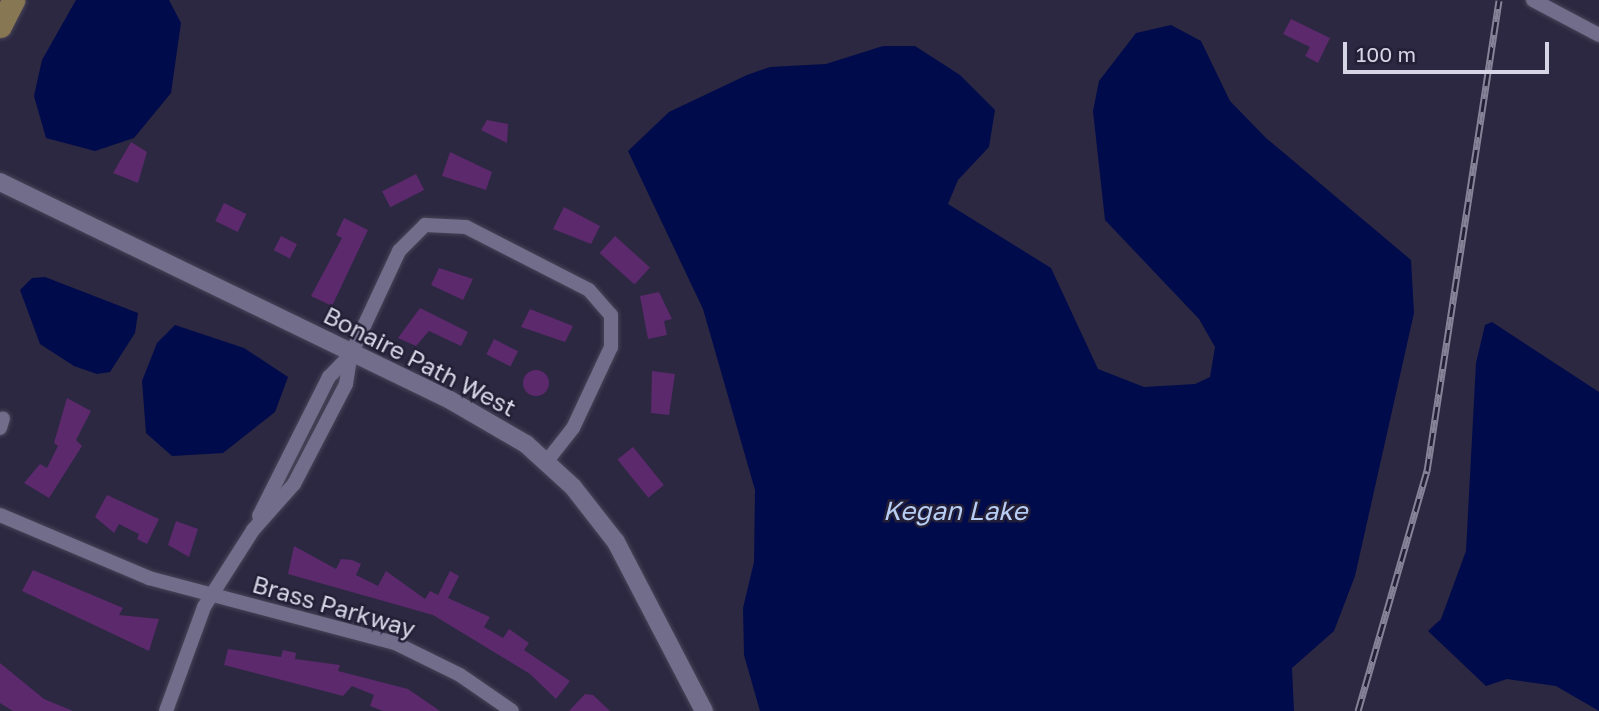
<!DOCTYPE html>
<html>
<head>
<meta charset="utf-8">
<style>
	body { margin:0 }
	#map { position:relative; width:1599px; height:711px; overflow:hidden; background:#2c2841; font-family:"Golos Text",sans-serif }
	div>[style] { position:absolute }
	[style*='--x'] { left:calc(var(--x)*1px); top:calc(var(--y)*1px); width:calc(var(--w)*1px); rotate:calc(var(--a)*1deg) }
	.water>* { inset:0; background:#000b4c }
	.building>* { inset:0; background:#5b296c; transform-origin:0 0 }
	.round { border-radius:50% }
	.roads { filter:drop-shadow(0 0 2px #474458) drop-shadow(0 0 2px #474458) }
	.minor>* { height:14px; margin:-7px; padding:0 7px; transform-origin:7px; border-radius:7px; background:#716d8a }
	.tertiary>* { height:18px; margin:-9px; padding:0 9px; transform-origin:9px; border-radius:9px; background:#716d8a }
	.primary>* { height:23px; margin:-11.5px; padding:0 11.5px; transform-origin:11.5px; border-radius:11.5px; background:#877853 }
	.rail>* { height:7px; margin-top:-3.5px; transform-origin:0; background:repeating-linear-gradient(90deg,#231f36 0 13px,#868398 0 26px); box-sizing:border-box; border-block:2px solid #868398 }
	span { translate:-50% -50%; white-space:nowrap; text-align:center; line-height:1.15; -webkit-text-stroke:5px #231f36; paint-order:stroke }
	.street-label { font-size:24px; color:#d6d5e5 }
	.water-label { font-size:26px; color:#b7cdf4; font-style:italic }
	.scale { position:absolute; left:1343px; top:42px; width:206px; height:32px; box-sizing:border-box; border:4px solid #d6d5e5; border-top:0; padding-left:9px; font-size:21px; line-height:24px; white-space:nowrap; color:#d6d5e5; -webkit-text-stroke:5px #231f36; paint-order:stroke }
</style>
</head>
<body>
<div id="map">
	<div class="water">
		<div style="clip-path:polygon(76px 0,169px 0,181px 23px,171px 93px,134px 138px,95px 151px,46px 138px,34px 96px,42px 60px)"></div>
		<div style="clip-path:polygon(1171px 25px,1201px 41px,1230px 101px,1266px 138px,1411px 260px,1414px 313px,1355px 576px,1334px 631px,1292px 668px,1294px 711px,760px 711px,744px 655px,743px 608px,754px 562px,755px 490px,703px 309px,628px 151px,669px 112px,747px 75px,770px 67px,826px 64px,883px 46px,915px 46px,960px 75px,995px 110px,989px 147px,958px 180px,948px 204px,1051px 268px,1098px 369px,1144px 387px,1195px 384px,1210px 377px,1215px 347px,1199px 319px,1105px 220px,1093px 111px,1099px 81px,1136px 33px)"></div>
		<div style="clip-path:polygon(45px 277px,138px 313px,135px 333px,110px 372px,97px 374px,74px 366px,40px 344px,20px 290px,32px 278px)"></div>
		<div style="clip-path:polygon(1492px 322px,1599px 392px,1599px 711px,1556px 686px,1507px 679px,1486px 686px,1428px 631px,1441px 619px,1466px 551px,1476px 363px,1485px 325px)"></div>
		<div style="clip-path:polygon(175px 325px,244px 348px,288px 377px,275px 412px,223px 453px,172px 456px,146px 433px,142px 381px,157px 343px)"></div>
	</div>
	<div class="building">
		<div style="clip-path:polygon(1291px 19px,1330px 38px,1318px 63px,1305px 56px,1310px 47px,1283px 34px)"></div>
		<div style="clip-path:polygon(487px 120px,508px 124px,507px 143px,481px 130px)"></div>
		<div style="clip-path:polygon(131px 142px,147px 152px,138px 183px,113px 173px)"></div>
		<div style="clip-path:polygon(450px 152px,492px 172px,486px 190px,442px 176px)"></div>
		<div style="left:416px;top:174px;width:18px;height:38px;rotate:63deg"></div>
		<div style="left:224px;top:203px;width:25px;height:20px;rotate:26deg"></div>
		<div style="clip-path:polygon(564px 207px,600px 226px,591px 244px,553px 229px)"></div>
		<div style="clip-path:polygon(344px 218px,368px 230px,332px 306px,311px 296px,342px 238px,336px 235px)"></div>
		<div style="left:281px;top:236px;width:18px;height:16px;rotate:27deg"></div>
		<div style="left:615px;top:236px;width:47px;height:23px;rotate:42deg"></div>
		<div style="clip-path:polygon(439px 268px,473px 279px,463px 300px,431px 285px)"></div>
		<div style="clip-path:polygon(659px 292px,672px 319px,664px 321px,667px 335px,648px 339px,640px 296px)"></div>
		<div style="clip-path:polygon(420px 308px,468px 332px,461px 346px,429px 331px,416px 346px,398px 338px)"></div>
		<div style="clip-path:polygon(530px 309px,573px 326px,565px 342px,521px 327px)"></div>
		<div style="left:494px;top:339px;width:27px;height:17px;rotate:27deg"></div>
		<div class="round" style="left:523px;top:370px;width:26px;height:26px"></div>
		<div style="clip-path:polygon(652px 371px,675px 374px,669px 415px,651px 413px)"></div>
		<div style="clip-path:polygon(67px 398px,91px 411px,76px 440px,82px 446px,49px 498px,24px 483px,40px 464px,47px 468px,58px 446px,54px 443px)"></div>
		<div style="left:633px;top:447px;width:49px;height:20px;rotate:51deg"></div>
		<div style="clip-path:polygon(107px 495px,159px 519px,147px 544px,137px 539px,139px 534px,119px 524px,114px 533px,95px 517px)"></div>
		<div style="clip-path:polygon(176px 521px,198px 529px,189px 557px,168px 545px)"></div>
		<div style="clip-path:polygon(294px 546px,336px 569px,341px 559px,352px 560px,361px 564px,356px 575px,378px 586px,386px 571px,425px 599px,430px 591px,438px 595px,450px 571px,459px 576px,448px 598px,490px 617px,484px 627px,503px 638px,509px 629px,529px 643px,524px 650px,570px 681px,556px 699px,530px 674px,433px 615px,288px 574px)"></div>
		<div style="clip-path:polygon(33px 570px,123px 608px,119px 615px,159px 619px,149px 651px,22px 591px)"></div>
		<div style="clip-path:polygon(228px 649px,281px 657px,283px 650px,296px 653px,295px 659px,340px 665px,338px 671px,408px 689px,440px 711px,383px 711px,370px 706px,374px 695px,352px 686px,343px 696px,224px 665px)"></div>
		<div style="clip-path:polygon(0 663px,44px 699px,73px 711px,13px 711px,0 703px)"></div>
		<div style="clip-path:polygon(585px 694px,593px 695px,610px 711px,569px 711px)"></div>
	</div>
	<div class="roads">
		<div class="minor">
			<div style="--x:1533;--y:0;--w:75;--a:27.9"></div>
			<div style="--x:0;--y:428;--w:10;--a:-73"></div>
			<div style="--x:0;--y:515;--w:162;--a:22.9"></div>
			<div style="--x:149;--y:578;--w:254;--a:14.8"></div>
			<div style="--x:395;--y:643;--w:72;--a:26.2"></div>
			<div style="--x:460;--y:675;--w:63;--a:34.7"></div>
			<div style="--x:259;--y:516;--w:156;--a:-63.3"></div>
			<div style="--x:329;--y:377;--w:30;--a:-46"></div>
			<div style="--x:166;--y:711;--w:111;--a:-69.9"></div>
			<div style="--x:204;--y:607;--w:91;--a:-57.5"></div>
			<div style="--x:253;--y:530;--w:62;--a:-48.3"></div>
			<div style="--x:294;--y:484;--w:113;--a:-62.5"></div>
			<div style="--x:346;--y:384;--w:30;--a:-81"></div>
			<div style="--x:351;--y:354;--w:114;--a:-65"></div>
			<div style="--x:399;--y:251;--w:37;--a:-45"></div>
			<div style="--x:425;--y:225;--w:41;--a:2.8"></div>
			<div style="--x:466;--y:227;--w:138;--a:27.1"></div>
			<div style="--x:589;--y:290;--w:33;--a:49"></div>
			<div style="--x:611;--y:315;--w:32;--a:90"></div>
			<div style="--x:611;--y:347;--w:89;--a:115.1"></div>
			<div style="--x:573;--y:428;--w:42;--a:128.2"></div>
		</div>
		<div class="tertiary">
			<div style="--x:0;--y:182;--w:500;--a:25.85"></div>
			<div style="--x:450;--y:400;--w:88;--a:30.1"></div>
			<div style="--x:526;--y:444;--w:64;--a:42.5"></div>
			<div style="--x:573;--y:487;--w:70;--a:52"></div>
			<div style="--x:616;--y:542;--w:191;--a:62.5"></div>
		</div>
		<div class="primary">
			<div style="--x:0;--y:26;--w:29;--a:-63"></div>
		</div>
	</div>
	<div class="rail">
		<div style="--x:1358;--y:711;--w:250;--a:-74"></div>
		<div style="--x:1427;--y:471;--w:476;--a:-81.3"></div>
	</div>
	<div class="street-label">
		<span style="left:420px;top:361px;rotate:27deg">Bonaire Path West</span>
		<span style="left:334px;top:606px;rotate:16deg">Brass Parkway</span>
	</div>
	<div class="water-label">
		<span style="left:955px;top:511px">Kegan Lake</span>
	</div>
	<div class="scale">100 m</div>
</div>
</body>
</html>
